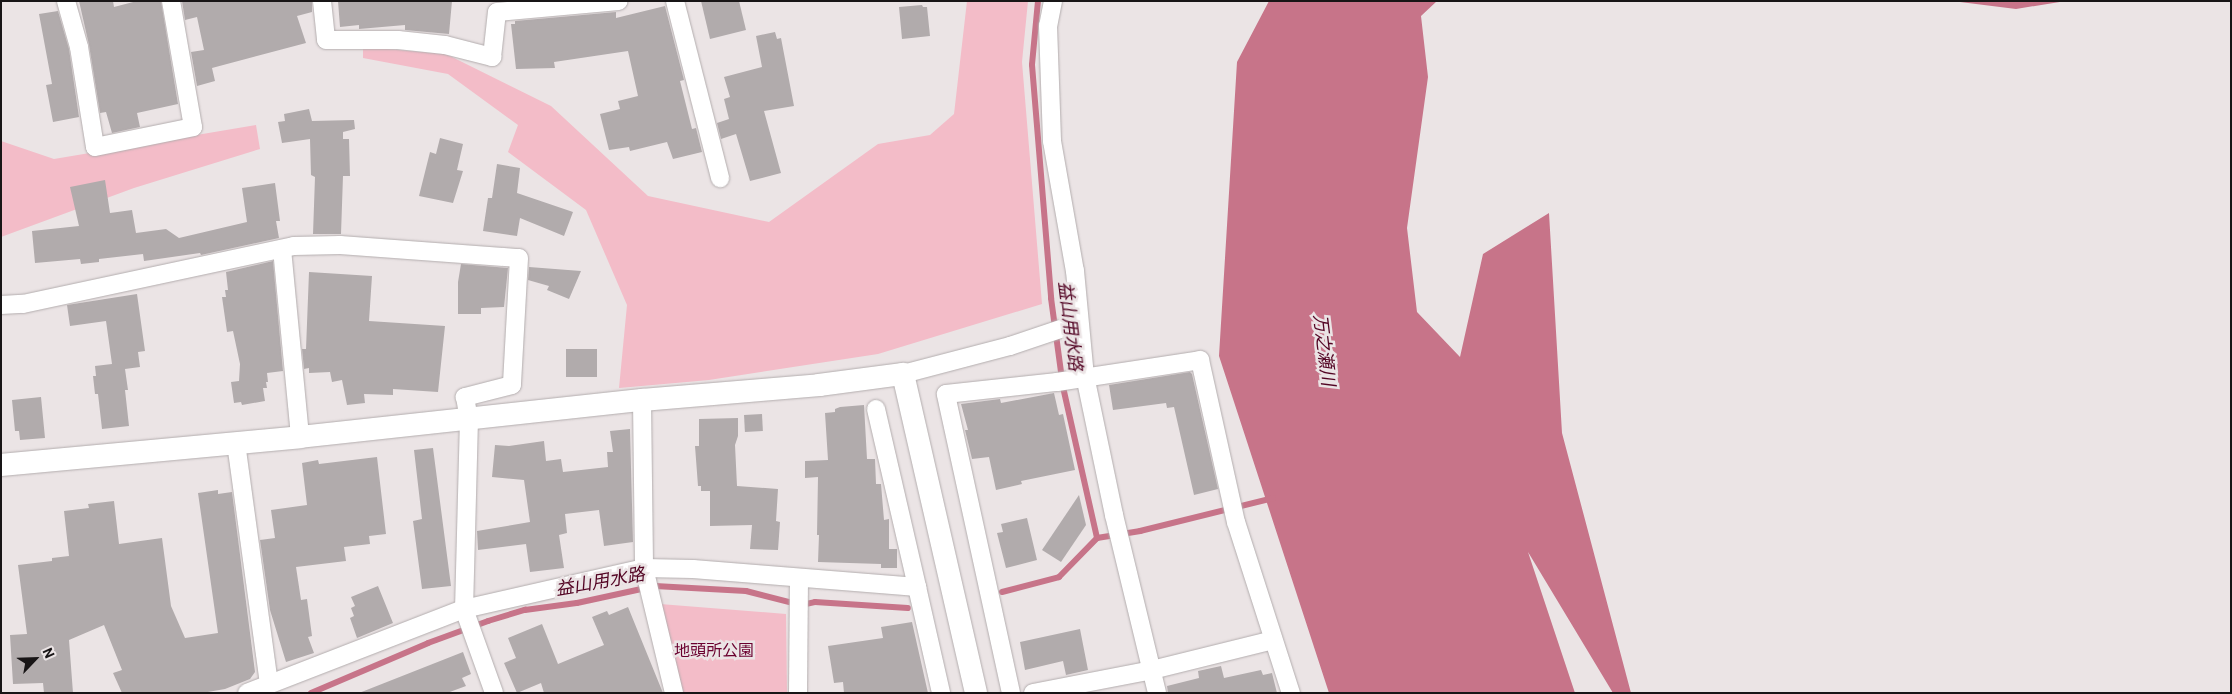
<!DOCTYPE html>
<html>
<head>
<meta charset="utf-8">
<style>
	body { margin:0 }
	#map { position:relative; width:2232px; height:694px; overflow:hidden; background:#ebe4e5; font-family:Barlow,"Noto Sans JP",sans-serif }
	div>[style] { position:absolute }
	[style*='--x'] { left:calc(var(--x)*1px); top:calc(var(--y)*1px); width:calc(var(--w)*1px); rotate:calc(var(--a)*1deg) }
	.green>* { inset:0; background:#f3bcc8 }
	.water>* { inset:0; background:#c77489 }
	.stream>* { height:6px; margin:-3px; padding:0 3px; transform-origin:3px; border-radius:3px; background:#c77489 }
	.building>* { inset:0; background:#b1abac; transform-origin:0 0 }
	.roads { filter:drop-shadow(0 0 1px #b3adae) drop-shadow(0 0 1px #b3adae) }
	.minor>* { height:18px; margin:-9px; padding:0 9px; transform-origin:9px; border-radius:9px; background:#fff }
	.tertiary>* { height:22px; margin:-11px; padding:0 11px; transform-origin:11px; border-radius:11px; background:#fff }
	span { translate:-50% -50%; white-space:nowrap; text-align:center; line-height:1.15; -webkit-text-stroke:5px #ebe4e5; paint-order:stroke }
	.park-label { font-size:16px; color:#6a002f }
	.water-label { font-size:18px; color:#530524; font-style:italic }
	.frame { position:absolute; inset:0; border:2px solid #181516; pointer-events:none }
	.north { position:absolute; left:10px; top:634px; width:50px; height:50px; -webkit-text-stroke:4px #ebe4e5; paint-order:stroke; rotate:66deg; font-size:14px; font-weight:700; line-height:20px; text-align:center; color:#181516 }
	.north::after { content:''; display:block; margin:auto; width:18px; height:22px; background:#181516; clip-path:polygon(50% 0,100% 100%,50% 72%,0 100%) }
</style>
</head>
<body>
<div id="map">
	<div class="green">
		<div style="clip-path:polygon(967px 1px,1028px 1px,1022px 62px,1042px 304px,878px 354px,709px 380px,619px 388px,627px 305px,586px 210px,508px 152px,518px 125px,448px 74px,363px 58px,363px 47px,446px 54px,551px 106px,648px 196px,769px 222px,878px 144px,930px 135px,954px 114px)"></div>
		<div style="clip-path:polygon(256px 125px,260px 149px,134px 188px,1px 237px,1px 141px,54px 159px)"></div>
		<div style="clip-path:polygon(660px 604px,786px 614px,787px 693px,681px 693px)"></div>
	</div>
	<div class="water">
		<div style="clip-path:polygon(1269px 1px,1437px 1px,1421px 16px,1428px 77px,1407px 228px,1417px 312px,1460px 357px,1483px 254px,1549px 213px,1562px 433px,1631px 693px,1613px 693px,1528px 552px,1575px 693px,1329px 693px,1219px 356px,1237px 62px)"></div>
		<div style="clip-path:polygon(1952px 1px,2066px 1px,2016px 9px)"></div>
	</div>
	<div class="stream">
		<div style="--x:1038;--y:1;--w:64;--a:95.4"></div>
		<div style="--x:1032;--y:65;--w:234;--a:85.3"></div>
		<div style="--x:1051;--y:298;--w:90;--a:82.3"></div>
		<div style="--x:1063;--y:387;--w:155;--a:77.3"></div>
		<div style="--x:1097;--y:538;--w:44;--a:-9.2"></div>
		<div style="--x:1140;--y:531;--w:137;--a:-13.9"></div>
		<div style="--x:1002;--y:592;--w:59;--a:-14.7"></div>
		<div style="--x:1059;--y:577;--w:54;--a:-45.7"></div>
		<div style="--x:311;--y:693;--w:127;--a:-23.1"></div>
		<div style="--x:428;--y:643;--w:64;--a:-20.1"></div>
		<div style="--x:488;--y:621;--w:39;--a:-17"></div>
		<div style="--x:525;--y:610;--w:52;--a:-7.7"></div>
		<div style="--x:577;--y:603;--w:80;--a:-12.3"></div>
		<div style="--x:655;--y:586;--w:91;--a:3.1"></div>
		<div style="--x:746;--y:591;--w:57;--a:14.3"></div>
		<div style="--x:801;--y:605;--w:14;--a:-12"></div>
		<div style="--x:815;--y:602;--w:93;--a:3.7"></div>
	</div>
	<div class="building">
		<div style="clip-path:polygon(79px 1px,113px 1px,114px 7px,137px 1px,161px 1px,178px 104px,137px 113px,140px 127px,112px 133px,106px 112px,100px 113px,89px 45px)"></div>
		<div style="clip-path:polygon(182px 1px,312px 1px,312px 12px,297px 16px,306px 43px,212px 68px,215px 81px,197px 86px,191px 52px,204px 50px,197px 17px,185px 20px)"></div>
		<div style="clip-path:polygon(338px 1px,452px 1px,449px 34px,405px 30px,405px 25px,359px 29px,359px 25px,340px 27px)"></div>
		<div style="clip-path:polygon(701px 1px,739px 1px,746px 30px,710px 39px)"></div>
		<div style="clip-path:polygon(922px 5px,923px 7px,927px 7px,930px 36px,902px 39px,899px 7px)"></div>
		<div style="clip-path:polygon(665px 6px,684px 80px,680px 81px,692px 129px,696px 128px,702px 152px,673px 159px,667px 142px,630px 151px,629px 147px,609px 150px,600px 114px,620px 109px,618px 101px,638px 96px,628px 51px,554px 62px,555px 68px,516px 69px,511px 24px,515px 24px,515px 21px,616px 12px,616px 18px)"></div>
		<div style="clip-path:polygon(58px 11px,69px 49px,79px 117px,53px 122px,46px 85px,52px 84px,39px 14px)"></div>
		<div style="clip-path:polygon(775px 32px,777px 39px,781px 38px,794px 106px,764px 111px,781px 173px,750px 181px,736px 134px,721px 139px,717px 123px,729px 119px,724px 99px,730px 97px,724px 77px,762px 67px,756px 36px)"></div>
		<div style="clip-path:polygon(309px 109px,312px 121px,354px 120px,355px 129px,343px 132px,343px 139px,349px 139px,350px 176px,343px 176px,341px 234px,313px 234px,315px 177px,311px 175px,310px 139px,282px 143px,278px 122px,285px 121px,284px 114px)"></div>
		<div style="clip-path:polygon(440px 138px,463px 144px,457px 170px,463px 171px,453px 203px,419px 196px,430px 152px,436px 154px)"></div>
		<div style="clip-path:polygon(497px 164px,520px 168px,517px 193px,573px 212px,564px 236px,520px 218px,517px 236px,483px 231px,488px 198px,492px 198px)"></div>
		<div style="clip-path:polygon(105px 180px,110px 213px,132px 210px,136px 233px,166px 229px,179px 238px,247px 222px,242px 188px,275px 183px,280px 221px,276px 221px,279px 238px,201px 255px,200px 253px,144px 261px,143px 254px,99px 259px,99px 262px,81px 264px,80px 259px,35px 263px,32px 231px,79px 226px,70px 187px)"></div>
		<div style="clip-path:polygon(273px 261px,283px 371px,267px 373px,268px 382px,266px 382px,267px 388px,263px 388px,265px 401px,242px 405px,241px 402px,234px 403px,231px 382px,239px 381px,240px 364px,233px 331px,227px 332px,222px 297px,226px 297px,225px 290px,228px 290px,226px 272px)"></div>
		<div style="clip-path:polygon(461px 264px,508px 268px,504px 307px,481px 308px,481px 314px,458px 314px,458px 282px)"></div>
		<div style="clip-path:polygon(529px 267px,581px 271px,569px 299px,547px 290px,549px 286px,528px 280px)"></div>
		<div style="clip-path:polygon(309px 272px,372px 276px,369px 321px,445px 326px,438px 392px,393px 389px,393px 395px,364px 394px,365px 403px,347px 405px,342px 380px,332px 382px,330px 372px,309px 373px,309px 368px,304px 369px,302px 349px,306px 349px)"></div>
		<div style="clip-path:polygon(137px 294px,145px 351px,138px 352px,140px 367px,125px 369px,128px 390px,125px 390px,129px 426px,102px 429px,98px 394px,95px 394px,93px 376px,96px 376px,95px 366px,112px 364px,106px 321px,70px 326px,67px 305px)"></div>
		<div style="left:566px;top:349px;width:31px;height:28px"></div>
		<div style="clip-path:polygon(1190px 372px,1192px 374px,1218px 489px,1194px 495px,1174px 407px,1167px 408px,1166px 403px,1113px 410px,1109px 385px)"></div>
		<div style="clip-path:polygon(1054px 393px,1059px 415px,1063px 414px,1075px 470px,1021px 481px,1022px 484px,996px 490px,989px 457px,972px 459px,965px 430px,968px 430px,961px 404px,1000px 399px,1001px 403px)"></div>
		<div style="clip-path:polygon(41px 397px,45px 438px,20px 440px,19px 431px,15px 431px,12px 400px)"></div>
		<div style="clip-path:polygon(864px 405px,867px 459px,875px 459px,876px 484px,881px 484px,884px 520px,889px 519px,889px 549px,897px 549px,897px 568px,881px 568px,881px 564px,818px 562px,819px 535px,817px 535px,818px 477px,805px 478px,805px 461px,828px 460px,825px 413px,835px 412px,835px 409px,840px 407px)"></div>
		<div style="left:762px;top:414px;width:17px;height:18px;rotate:87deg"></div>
		<div style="clip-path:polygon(738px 418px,738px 436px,735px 445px,737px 486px,778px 489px,776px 521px,780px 522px,778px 550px,750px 549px,752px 525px,710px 526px,710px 491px,701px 491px,701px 486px,698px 486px,695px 446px,699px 446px,699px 419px)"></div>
		<div style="clip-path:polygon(630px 429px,633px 542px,604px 546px,599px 510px,565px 514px,567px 533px,559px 535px,564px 568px,530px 572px,526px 544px,478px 550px,477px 531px,530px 522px,524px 480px,492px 477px,495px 445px,509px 446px,544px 441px,546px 461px,561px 459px,563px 472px,608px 467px,607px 452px,613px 452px,610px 431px)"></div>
		<div style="clip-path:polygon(433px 448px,451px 586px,422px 589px,413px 521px,422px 519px,414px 450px)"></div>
		<div style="clip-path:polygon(377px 457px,386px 534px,369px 536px,370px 544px,344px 547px,346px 561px,296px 567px,301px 600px,307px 599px,312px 636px,308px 637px,314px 653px,286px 662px,270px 610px,260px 540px,275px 538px,271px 510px,307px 505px,302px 463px,318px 460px,319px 464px)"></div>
		<div style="clip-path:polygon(218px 490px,218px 494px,232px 492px,255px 672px,250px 679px,225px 689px,202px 693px,122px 693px,113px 673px,122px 670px,104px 625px,69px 640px,73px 693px,44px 693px,43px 683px,13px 684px,10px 635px,27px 634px,18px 565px,52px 561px,52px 558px,69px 556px,64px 511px,89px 508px,88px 504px,114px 501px,119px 544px,162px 538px,171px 606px,185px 638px,218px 633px,198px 493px)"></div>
		<div style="clip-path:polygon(1079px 495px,1086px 525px,1061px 562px,1042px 550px)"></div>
		<div style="clip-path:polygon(1027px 518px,1037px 560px,1006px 568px,997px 533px,1003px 532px,1001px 524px)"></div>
		<div style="clip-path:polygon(378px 586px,393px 623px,357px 638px,350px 618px,354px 616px,351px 608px,355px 606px,351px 597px)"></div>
		<div style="clip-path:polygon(628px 607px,663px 693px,544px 693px,541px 683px,517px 693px,504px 663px,516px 658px,508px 638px,542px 624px,558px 664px,604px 645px,592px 617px,607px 611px,609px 615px)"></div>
		<div style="clip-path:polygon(912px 622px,928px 693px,844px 693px,843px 682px,834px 683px,828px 646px,883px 638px,881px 627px)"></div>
		<div style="clip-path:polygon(1080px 629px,1088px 670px,1066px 675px,1063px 661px,1025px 670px,1020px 642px)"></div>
		<div style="clip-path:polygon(463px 652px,471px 674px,462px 678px,466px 686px,447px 693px,359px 693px)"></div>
		<div style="clip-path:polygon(1221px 666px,1224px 678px,1261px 670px,1263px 675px,1272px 673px,1277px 693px,1168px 693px,1167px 686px,1199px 678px,1198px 671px)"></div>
	</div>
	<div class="roads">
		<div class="minor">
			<div style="--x:66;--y:1;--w:48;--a:74.2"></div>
			<div style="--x:79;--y:47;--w:101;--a:80.9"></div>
			<div style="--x:95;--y:147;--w:100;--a:-11.5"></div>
			<div style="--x:193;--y:127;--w:128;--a:-99.9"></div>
			<div style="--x:322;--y:1;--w:39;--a:84"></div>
			<div style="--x:326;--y:40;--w:72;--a:0"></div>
			<div style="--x:398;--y:40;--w:47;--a:6.1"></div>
			<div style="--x:445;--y:45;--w:49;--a:14.3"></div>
			<div style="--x:492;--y:57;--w:45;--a:-83.7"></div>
			<div style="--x:497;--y:12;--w:122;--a:-5.2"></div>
			<div style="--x:675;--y:1;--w:183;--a:75.7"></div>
			<div style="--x:1053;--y:1;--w:25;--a:101"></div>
			<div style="--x:1048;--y:26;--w:115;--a:88"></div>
			<div style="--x:1052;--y:141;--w:132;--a:80"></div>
			<div style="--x:1075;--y:271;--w:105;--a:84.6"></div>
			<div style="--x:1085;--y:376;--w:142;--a:78.2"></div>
			<div style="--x:1114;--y:515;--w:183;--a:76.4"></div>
			<div style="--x:282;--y:249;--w:189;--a:84.5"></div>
			<div style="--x:1;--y:305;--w:22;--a:-3"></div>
			<div style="--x:23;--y:304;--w:277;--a:-12.1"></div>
			<div style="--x:294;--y:246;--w:46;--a:-1.2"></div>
			<div style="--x:340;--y:245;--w:179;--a:4.2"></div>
			<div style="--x:519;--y:258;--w:127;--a:93.2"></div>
			<div style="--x:512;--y:385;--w:49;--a:165.7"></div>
			<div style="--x:465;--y:397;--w:22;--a:80"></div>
			<div style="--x:469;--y:419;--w:190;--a:91.5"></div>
			<div style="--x:464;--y:609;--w:89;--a:70.3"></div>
			<div style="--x:903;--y:374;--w:111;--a:-14.7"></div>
			<div style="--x:1010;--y:346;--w:72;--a:-18.7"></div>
			<div style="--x:642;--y:400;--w:168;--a:89.3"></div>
			<div style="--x:644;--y:568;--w:129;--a:76.5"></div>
			<div style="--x:876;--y:409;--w:183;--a:77"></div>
			<div style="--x:236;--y:443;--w:243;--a:82.2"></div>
			<div style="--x:247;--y:693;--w:233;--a:-21.2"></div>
			<div style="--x:464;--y:609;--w:185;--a:-12.8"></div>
			<div style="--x:644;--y:568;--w:49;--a:1.2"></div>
			<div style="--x:693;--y:569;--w:225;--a:4.6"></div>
			<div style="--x:917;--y:587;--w:109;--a:77.2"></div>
			<div style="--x:798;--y:693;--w:114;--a:-89.5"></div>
			<div style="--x:1011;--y:693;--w:306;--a:-102.3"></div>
			<div style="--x:946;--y:394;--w:112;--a:-6.2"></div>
			<div style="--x:1057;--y:382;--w:145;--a:-8.7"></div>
			<div style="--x:1200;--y:360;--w:166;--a:77.5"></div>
			<div style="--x:1236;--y:522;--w:180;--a:72.2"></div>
			<div style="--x:1033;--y:693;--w:121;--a:-10.9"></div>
			<div style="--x:1152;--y:670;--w:125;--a:-13.9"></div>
		</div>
		<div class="tertiary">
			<div style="--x:1;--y:465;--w:300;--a:-5.3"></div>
			<div style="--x:300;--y:437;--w:344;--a:-6.2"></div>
			<div style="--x:642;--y:400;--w:178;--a:-4.8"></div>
			<div style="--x:819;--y:385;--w:85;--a:-7.5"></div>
			<div style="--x:903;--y:374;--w:327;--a:77.1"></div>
		</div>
	</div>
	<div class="park-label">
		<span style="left:714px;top:650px">地頭所公園</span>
	</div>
	<div class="water-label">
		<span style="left:1071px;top:326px;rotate:83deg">益山用水路</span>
		<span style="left:1325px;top:350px;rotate:83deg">万之瀬川</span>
		<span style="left:600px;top:581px;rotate:-10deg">益山用水路</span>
	</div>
	<div class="frame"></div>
	<div class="north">N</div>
</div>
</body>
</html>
